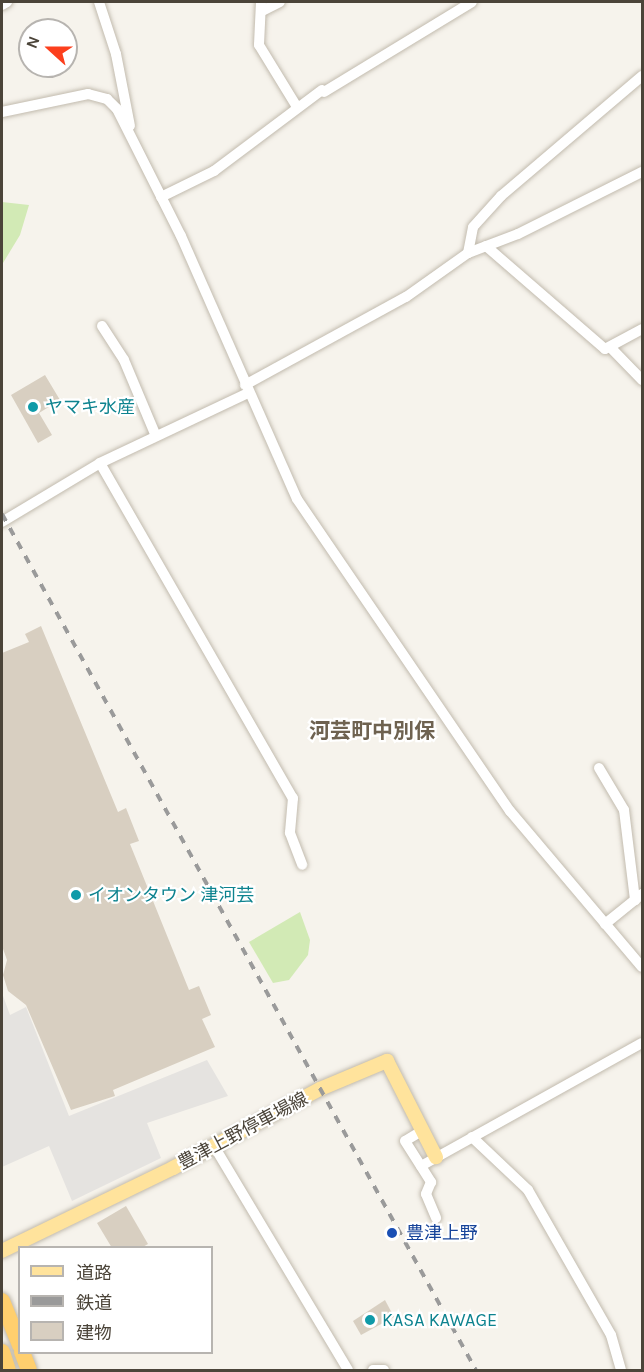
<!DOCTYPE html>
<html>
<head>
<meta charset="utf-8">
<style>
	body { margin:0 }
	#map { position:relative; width:644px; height:1372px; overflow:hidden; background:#f6f3ec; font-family:Karla,"Noto Sans JP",sans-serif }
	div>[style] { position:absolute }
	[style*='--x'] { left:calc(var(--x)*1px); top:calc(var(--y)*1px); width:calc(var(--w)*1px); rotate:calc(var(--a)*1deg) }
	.green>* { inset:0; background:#d2eab5 }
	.parking>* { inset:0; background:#e5e3e0 }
	.building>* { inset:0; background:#d8cfc1 }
	.roads { filter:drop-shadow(0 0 2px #c2bbae) drop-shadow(0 0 2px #c2bbae) }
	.minor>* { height:10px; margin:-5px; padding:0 5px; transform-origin:5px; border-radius:5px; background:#fff }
	.major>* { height:14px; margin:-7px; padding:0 7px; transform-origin:7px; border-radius:7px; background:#ffe39c }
	.highway>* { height:16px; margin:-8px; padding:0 8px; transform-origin:8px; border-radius:8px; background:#ffcf6e }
	.rail>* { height:4px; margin-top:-2px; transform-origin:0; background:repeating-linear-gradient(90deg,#9a9a9a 0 8px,transparent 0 16px) }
	.dots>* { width:16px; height:16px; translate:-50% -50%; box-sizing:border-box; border:3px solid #fff; border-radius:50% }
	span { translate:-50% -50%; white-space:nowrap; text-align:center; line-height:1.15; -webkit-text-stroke:4.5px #fff; paint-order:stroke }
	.culture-label { font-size:18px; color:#0d838f }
	.left { translate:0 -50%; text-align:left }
	.street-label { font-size:18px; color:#4b4439 }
	.transit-label { font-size:18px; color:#164399 }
	.quarter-label { font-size:21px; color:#6e6250; font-weight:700 }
	.frame { position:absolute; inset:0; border:3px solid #4b4439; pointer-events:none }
	.legend { position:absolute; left:18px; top:1246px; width:195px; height:108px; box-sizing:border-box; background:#fff; border:2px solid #b7b4b0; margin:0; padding:8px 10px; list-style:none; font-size:18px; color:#4b4439 }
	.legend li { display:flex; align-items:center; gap:12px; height:30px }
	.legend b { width:30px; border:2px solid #b7b4b0 }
	.north { position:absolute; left:18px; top:18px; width:60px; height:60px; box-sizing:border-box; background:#fff; border:2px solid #b7b4b0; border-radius:50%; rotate:291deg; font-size:16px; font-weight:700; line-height:24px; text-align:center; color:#4b4439 }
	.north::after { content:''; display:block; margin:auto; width:21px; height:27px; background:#fc3f1d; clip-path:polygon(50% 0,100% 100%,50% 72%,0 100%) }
</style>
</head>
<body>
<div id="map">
	<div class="green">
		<div style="clip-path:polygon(2px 202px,29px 205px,20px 235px,3px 263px,2px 281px)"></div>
		<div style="clip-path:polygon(300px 912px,310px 940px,308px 955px,289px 980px,273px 983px,249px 942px)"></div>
	</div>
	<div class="parking">
		<div style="clip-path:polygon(2px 993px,10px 1015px,26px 1007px,69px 1116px,207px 1060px,228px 1096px,147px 1123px,161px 1158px,72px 1201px,49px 1146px,2px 1167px)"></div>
	</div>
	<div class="building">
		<div style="clip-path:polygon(45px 375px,60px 400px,39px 413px,52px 435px,38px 443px,11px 395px)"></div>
		<div style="clip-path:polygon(41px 626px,118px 812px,126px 808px,139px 841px,130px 844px,189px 990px,199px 986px,211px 1015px,202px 1019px,215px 1047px,113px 1090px,115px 1096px,71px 1110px,26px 1005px,8px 991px,3px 975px,7px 960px,2px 946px,2px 653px,29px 642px,25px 634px)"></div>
		<div style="clip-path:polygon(126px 1206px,148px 1244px,141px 1248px,112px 1248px,97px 1223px)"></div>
		<div style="clip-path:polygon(385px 1300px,394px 1317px,361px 1335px,353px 1321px)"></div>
	</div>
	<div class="roads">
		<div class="minor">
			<div style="--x:99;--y:2;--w:55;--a:71.9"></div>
			<div style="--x:116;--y:54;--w:73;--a:79"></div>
			<div style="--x:261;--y:2;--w:43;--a:92.7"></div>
			<div style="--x:259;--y:45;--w:73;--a:58.5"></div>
			<div style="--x:2;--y:5;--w:6;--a:-31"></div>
			<div style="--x:262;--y:11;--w:20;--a:-27"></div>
			<div style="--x:324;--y:92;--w:173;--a:-31.3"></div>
			<div style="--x:2;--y:112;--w:88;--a:-11.8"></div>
			<div style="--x:88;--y:94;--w:20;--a:15"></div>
			<div style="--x:107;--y:99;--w:14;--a:45"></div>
			<div style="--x:117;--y:109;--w:142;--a:63.3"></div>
			<div style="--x:181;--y:236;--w:287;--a:66.2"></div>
			<div style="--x:297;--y:499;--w:378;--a:55.7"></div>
			<div style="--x:510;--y:811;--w:204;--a:49.8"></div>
			<div style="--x:161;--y:197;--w:59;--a:-26.1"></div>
			<div style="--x:214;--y:171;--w:135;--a:-36.9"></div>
			<div style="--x:486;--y:246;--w:157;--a:40.9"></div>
			<div style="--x:605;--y:349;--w:42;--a:-28.4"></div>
			<div style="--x:468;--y:253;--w:26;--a:-79"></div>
			<div style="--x:473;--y:227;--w:42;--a:-47.9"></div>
			<div style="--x:501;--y:196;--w:185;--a:-40.4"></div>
			<div style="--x:102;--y:326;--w:40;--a:57.1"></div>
			<div style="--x:124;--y:360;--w:82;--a:67.2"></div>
			<div style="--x:611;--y:348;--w:45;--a:45.9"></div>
			<div style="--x:245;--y:385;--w:183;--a:-28.7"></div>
			<div style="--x:406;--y:297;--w:76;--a:-35.4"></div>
			<div style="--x:468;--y:253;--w:53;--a:-20.8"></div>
			<div style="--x:518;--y:234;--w:139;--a:-26.6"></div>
			<div style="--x:100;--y:463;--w:387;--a:60.1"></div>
			<div style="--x:293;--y:798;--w:35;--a:95"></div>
			<div style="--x:290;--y:833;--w:34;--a:69"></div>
			<div style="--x:2;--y:522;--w:114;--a:-31"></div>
			<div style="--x:100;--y:463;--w:164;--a:-25.3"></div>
			<div style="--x:599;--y:768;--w:49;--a:59.2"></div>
			<div style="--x:624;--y:810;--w:91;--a:83"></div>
			<div style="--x:605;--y:924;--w:48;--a:-39"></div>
			<div style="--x:420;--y:1132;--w:17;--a:149"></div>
			<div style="--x:405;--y:1141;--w:49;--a:57.6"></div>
			<div style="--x:431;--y:1182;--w:13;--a:113"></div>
			<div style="--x:426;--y:1194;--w:26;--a:67"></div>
			<div style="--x:472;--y:1137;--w:77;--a:43.4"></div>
			<div style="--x:528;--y:1190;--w:167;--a:60.2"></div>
			<div style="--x:611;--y:1335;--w:36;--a:74"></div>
			<div style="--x:214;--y:1146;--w:261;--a:59.1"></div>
			<div style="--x:421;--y:1166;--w:253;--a:-29.1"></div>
			<div style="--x:373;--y:1370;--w:11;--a:0"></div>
		</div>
		<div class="major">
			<div style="--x:2;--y:1251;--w:190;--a:-25.9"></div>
			<div style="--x:173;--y:1168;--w:167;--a:-28.3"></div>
			<div style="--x:320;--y:1089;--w:73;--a:-22.7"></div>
			<div style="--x:387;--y:1061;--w:108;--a:63"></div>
		</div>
		<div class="highway">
			<div style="--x:2;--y:1301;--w:48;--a:67.8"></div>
			<div style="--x:2;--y:1352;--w:19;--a:72"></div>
			<div style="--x:22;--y:1352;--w:19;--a:69"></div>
		</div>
	</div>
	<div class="rail">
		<div style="--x:2;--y:514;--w:978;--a:61.03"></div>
	</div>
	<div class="dots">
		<div style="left:33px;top:407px;background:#0f9aa8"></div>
		<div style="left:76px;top:895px;background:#0f9aa8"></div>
		<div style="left:392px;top:1233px;background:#1a4fb4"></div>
		<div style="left:370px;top:1320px;background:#0f9aa8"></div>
	</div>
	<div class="culture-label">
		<span class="left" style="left:45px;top:407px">ヤマキ水産</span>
		<span class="left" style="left:88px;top:895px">イオンタウン 津河芸</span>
		<span class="left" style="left:382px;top:1320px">KASA KAWAGE</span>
	</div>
	<div class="street-label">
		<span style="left:243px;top:1131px;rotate:-28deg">豊津上野停車場線</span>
	</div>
	<div class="transit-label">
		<span class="left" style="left:406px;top:1233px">豊津上野</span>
	</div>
	<div class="quarter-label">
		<span style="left:372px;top:731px">河芸町中別保</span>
	</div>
	<div class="frame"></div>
	<ul class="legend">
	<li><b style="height:8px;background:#ffe39c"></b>道路</li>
	<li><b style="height:8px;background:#9a9a9a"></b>鉄道</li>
	<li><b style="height:16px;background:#d8cfc1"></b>建物</li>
	</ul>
	<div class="north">N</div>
</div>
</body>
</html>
